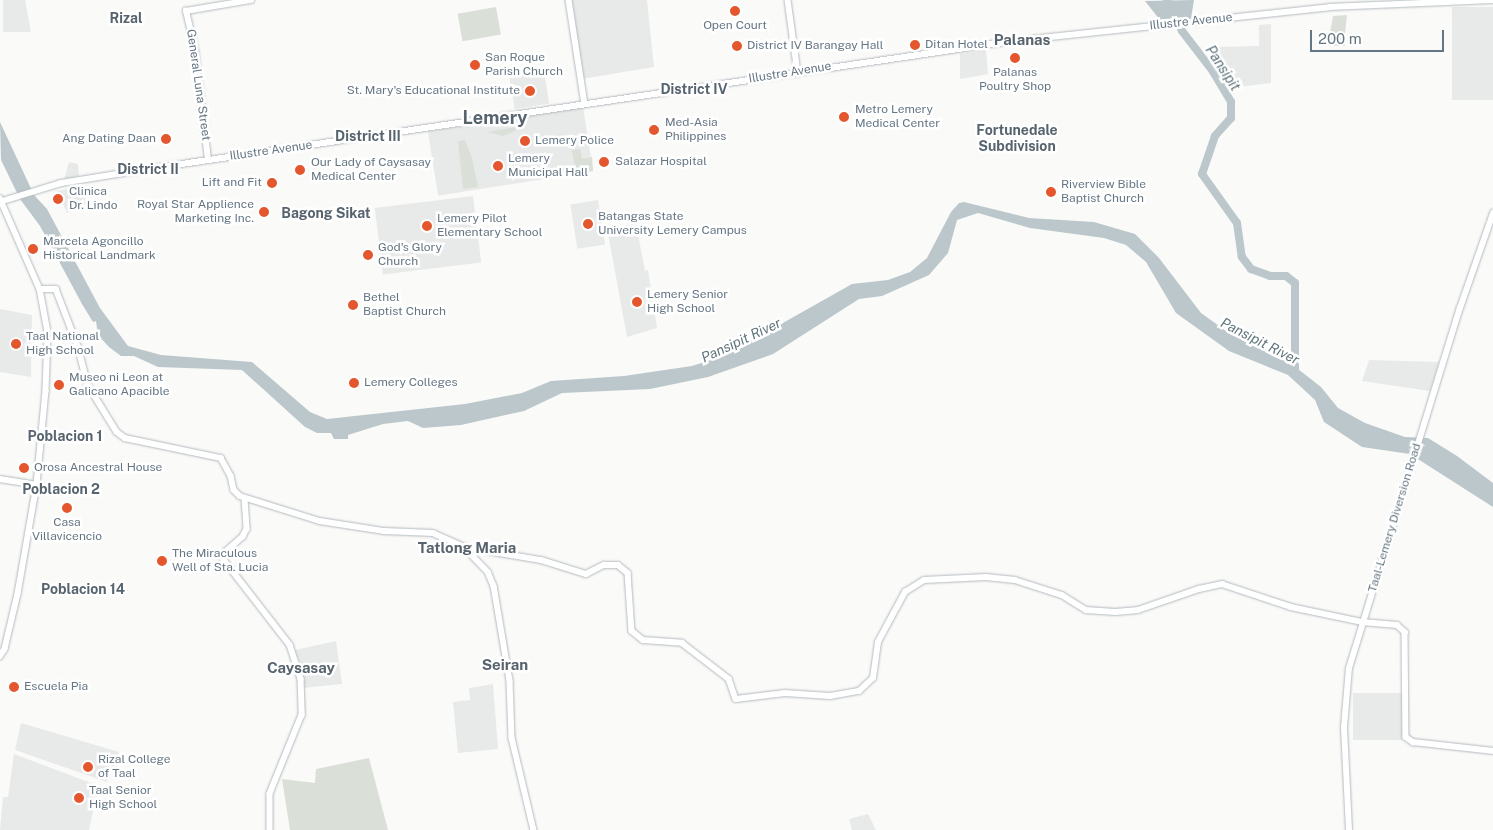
<!DOCTYPE html>
<html>
<head>
<meta charset="utf-8">
<style>
	body { margin:0 }
	#map { position:relative; width:1493px; height:830px; overflow:hidden; background:#fafaf8; font-family:"Public Sans",sans-serif }
	div>[style] { position:absolute }
	[style*='--x'] { left:calc(var(--x)*1px); top:calc(var(--y)*1px); width:calc(var(--w)*1px); rotate:calc(var(--a)*1deg) }
	.built>* { inset:0; background:#e8e9e9; transform-origin:0 0 }
	.green>* { inset:0; background:#dadfd7; transform-origin:0 0 }
	.water>* { inset:0; background:#bbc7cb }
	.river>* { height:8px; margin:-4px; padding:0 4px; transform-origin:4px; border-radius:4px; background:#bbc7cb }
	.roads { filter:drop-shadow(0 0 1px #b3babf) drop-shadow(0 0 1px #b3babf) }
	.secondary>* { height:5.5px; margin:-2.75px; padding:0 2.75px; transform-origin:2.75px; border-radius:2.75px; background:#fff }
	.primary>* { height:6px; margin:-3px; padding:0 3px; transform-origin:3px; border-radius:3px; background:#fff }
	.dots>* { width:14px; height:14px; translate:-50% -50%; box-sizing:border-box; border:2px solid #fff; border-radius:50% }
	span { translate:-50% -50%; white-space:nowrap; text-align:center; line-height:1.15; -webkit-text-stroke:5px #fff; paint-order:stroke }
	.street-label { font-size:12px; color:#657683 }
	.poi-label { font-size:12px; color:#657683 }
	.left { translate:0 -50%; text-align:left }
	.right { translate:-100% -50%; text-align:right }
	.neighbourhood-label { font-size:14px; color:#57646e; font-weight:700 }
	.water-label { font-size:14px; color:#60757c; font-style:italic }
	.quarter-label { font-size:15px; color:#57646e; font-weight:700 }
	.district-label { font-size:18px; color:#57646e; font-weight:700 }
	.scale { position:absolute; left:1310px; top:30px; width:134px; height:22px; box-sizing:border-box; border:2px solid #657683; border-top:0; padding-left:6px; font-size:15px; line-height:18px; white-space:nowrap; color:#657683; -webkit-text-stroke:4px #fff; paint-order:stroke }
</style>
</head>
<body>
<div id="map">
	<div class="built">
		<div style="clip-path:polygon(3px 0,25px 0,31px 32px,3px 32px)"></div>
		<div style="clip-path:polygon(570px 0,647px 0,654px 67px,581px 79px)"></div>
		<div style="left:1493px;top:7px;width:93px;height:41px;rotate:90deg"></div>
		<div style="clip-path:polygon(1271px 24px,1271px 83px,1231px 88px,1218px 62px,1217px 47px,1259px 46px,1259px 25px)"></div>
		<div style="clip-path:polygon(986px 50px,988px 74px,960px 79px,960px 54px)"></div>
		<div style="left:544px;top:71px;width:33px;height:35px;rotate:81deg"></div>
		<div style="left:583px;top:107px;width:65px;height:157px;rotate:81deg"></div>
		<div style="clip-path:polygon(69px 162px,78px 164px,79px 176px,64px 180px)"></div>
		<div style="clip-path:polygon(82px 186px,87px 206px,67px 213px,57px 191px)"></div>
		<div style="left:473px;top:196px;width:67px;height:99px;rotate:83deg"></div>
		<div style="left:598px;top:200px;width:45px;height:28px;rotate:81deg"></div>
		<div style="clip-path:polygon(636px 224px,645px 271px,648px 270px,657px 328px,627px 337px,607px 228px)"></div>
		<div style="clip-path:polygon(0 309px,32px 315px,31px 377px,0 372px)"></div>
		<div style="clip-path:polygon(1369px 360px,1439px 362px,1430px 391px,1362px 381px)"></div>
		<div style="clip-path:polygon(336px 641px,342px 684px,303px 688px,302px 668px,295px 650px)"></div>
		<div style="clip-path:polygon(493px 684px,498px 749px,458px 753px,453px 702px,470px 700px,469px 688px)"></div>
		<div style="left:1353px;top:693px;width:51px;height:47px"></div>
		<div style="clip-path:polygon(21px 723px,119px 752px,107px 782px,15px 750px)"></div>
		<div style="clip-path:polygon(14px 754px,99px 786px,89px 830px,0 830px,3px 797px,8px 797px)"></div>
		<div style="clip-path:polygon(868px 814px,876px 830px,852px 830px,849px 819px)"></div>
	</div>
	<div class="green">
		<div style="left:496px;top:7px;width:28px;height:39px;rotate:80deg"></div>
		<div style="clip-path:polygon(1347px 15px,1345px 34px,1330px 33px,1333px 16px)"></div>
		<div style="left:1326px;top:36px;width:19px;height:9px;rotate:3deg"></div>
		<div style="clip-path:polygon(516px 127px,515px 131px,503px 136px,488px 132px)"></div>
		<div style="clip-path:polygon(465px 140px,472px 158px,478px 187px,463px 189px,458px 141px)"></div>
		<div style="clip-path:polygon(580px 149px,582px 159px,592px 157px,593px 171px,576px 173px,572px 150px)"></div>
		<div style="clip-path:polygon(369px 758px,388px 830px,290px 830px,282px 779px,315px 783px,316px 769px)"></div>
	</div>
	<div class="water">
		<div style="clip-path:polygon(1194px 0,1191px 18px,1160px 20px,1145px 1px)"></div>
		<div style="clip-path:polygon(0 122px,34px 195px,47px 209px,100px 308px,128px 346px,161px 355px,252px 362px,310px 412px,327px 419px,465px 404px,522px 393px,551px 381px,624px 376px,692px 366px,724px 356px,852px 284px,888px 280px,910px 272px,927px 258px,951px 212px,959px 203px,964px 202px,1029px 218px,1094px 222px,1135px 234px,1159px 258px,1201px 313px,1226px 331px,1279px 355px,1287px 364px,1299px 363px,1298px 369px,1321px 387px,1338px 408px,1365px 423px,1405px 437px,1428px 438px,1457px 456px,1493px 483px,1493px 507px,1410px 454px,1362px 447px,1324px 422px,1315px 400px,1288px 375px,1229px 351px,1176px 313px,1146px 262px,1126px 245px,1104px 238px,1030px 228px,978px 213px,957px 220px,948px 253px,929px 275px,882px 296px,859px 299px,773px 354px,708px 377px,650px 389px,562px 393px,524px 411px,461px 425px,423px 428px,408px 421px,383px 424px,348px 435px,348px 439px,334px 439px,331px 433px,317px 433px,305px 427px,242px 370px,158px 367px,134px 356px,121px 356px,109px 347px,98px 335px,96px 321px,93px 322px,82px 304px,40px 226px,20px 199px,1px 160px)"></div>
	</div>
	<div class="river">
		<div style="--x:1167;--y:0;--w:34;--a:64"></div>
		<div style="--x:1182;--y:31;--w:49;--a:52.4"></div>
		<div style="--x:1212;--y:70;--w:37;--a:59"></div>
		<div style="--x:1231;--y:102;--w:16;--a:90"></div>
		<div style="--x:1231;--y:118;--w:24;--a:132"></div>
		<div style="--x:1215;--y:136;--w:40;--a:108.9"></div>
		<div style="--x:1202;--y:174;--w:60;--a:54.5"></div>
		<div style="--x:1237;--y:223;--w:34;--a:82"></div>
		<div style="--x:1242;--y:257;--w:15;--a:53"></div>
		<div style="--x:1251;--y:269;--w:20;--a:20"></div>
		<div style="--x:1270;--y:276;--w:16;--a:0"></div>
		<div style="--x:1286;--y:276;--w:11;--a:38"></div>
		<div style="--x:1295;--y:283;--w:87;--a:90"></div>
	</div>
	<div class="roads">
		<div class="secondary">
			<div style="--x:569;--y:0;--w:105;--a:81.3"></div>
			<div style="--x:788;--y:0;--w:74;--a:82.2"></div>
			<div style="--x:208;--y:160;--w:111;--a:-96.7"></div>
			<div style="--x:195;--y:50;--w:40;--a:-103"></div>
			<div style="--x:186;--y:11;--w:66;--a:-9.6"></div>
			<div style="--x:0;--y:198;--w:99;--a:66.3"></div>
			<div style="--x:40;--y:289;--w:44;--a:79.5"></div>
			<div style="--x:48;--y:332;--w:59;--a:91.9"></div>
			<div style="--x:46;--y:391;--w:94;--a:95.5"></div>
			<div style="--x:37;--y:485;--w:111;--a:99.9"></div>
			<div style="--x:18;--y:594;--w:57;--a:103.3"></div>
			<div style="--x:5;--y:649;--w:9;--a:122"></div>
			<div style="--x:3;--y:201;--w:61;--a:-17.2"></div>
			<div style="--x:61;--y:183;--w:88;--a:-9.1"></div>
			<div style="--x:148;--y:169;--w:874;--a:-8.42"></div>
			<div style="--x:1013;--y:41;--w:318;--a:-6.1"></div>
			<div style="--x:1329;--y:7;--w:164;--a:-2.4"></div>
			<div style="--x:40;--y:289;--w:16;--a:0"></div>
			<div style="--x:56;--y:289;--w:61;--a:68.9"></div>
			<div style="--x:78;--y:346;--w:40;--a:75.6"></div>
			<div style="--x:88;--y:385;--w:55;--a:58.3"></div>
			<div style="--x:117;--y:432;--w:10;--a:37"></div>
			<div style="--x:125;--y:438;--w:98;--a:11.8"></div>
			<div style="--x:221;--y:458;--w:21;--a:61"></div>
			<div style="--x:231;--y:476;--w:14;--a:78"></div>
			<div style="--x:234;--y:490;--w:8;--a:45"></div>
			<div style="--x:240;--y:496;--w:84;--a:17.4"></div>
			<div style="--x:320;--y:521;--w:65;--a:8.9"></div>
			<div style="--x:384;--y:531;--w:49;--a:2.3"></div>
			<div style="--x:433;--y:533;--w:34;--a:24"></div>
			<div style="--x:464;--y:547;--w:78;--a:9.6"></div>
			<div style="--x:541;--y:560;--w:47;--a:17.3"></div>
			<div style="--x:586;--y:574;--w:20;--a:-27"></div>
			<div style="--x:604;--y:565;--w:14;--a:0"></div>
			<div style="--x:618;--y:565;--w:13;--a:39"></div>
			<div style="--x:628;--y:573;--w:58;--a:86.1"></div>
			<div style="--x:632;--y:631;--w:14;--a:39"></div>
			<div style="--x:643;--y:640;--w:39;--a:4"></div>
			<div style="--x:682;--y:643;--w:59;--a:37.5"></div>
			<div style="--x:729;--y:679;--w:21;--a:71"></div>
			<div style="--x:736;--y:699;--w:49;--a:-7"></div>
			<div style="--x:785;--y:693;--w:45;--a:3.8"></div>
			<div style="--x:830;--y:696;--w:29;--a:-10"></div>
			<div style="--x:859;--y:691;--w:19;--a:-43"></div>
			<div style="--x:873;--y:678;--w:36;--a:-82"></div>
			<div style="--x:878;--y:642;--w:57;--a:-61.6"></div>
			<div style="--x:905;--y:592;--w:22;--a:-32"></div>
			<div style="--x:924;--y:580;--w:62;--a:-2.8"></div>
			<div style="--x:986;--y:577;--w:29;--a:6"></div>
			<div style="--x:1015;--y:580;--w:49;--a:17.7"></div>
			<div style="--x:1062;--y:595;--w:28;--a:32"></div>
			<div style="--x:1086;--y:610;--w:29;--a:4"></div>
			<div style="--x:1115;--y:612;--w:23;--a:-5"></div>
			<div style="--x:1138;--y:610;--w:65;--a:-19"></div>
			<div style="--x:1199;--y:589;--w:24;--a:-12"></div>
			<div style="--x:1222;--y:584;--w:73;--a:18.4"></div>
			<div style="--x:1291;--y:607;--w:73;--a:11.9"></div>
			<div style="--x:1362;--y:622;--w:35;--a:5"></div>
			<div style="--x:1397;--y:625;--w:11;--a:41"></div>
			<div style="--x:1405;--y:632;--w:105;--a:89.5"></div>
			<div style="--x:1406;--y:737;--w:9;--a:36"></div>
			<div style="--x:1413;--y:742;--w:81;--a:6.4"></div>
			<div style="--x:0;--y:479;--w:37;--a:9"></div>
			<div style="--x:245;--y:499;--w:30;--a:86"></div>
			<div style="--x:247;--y:529;--w:9;--a:117"></div>
			<div style="--x:243;--y:537;--w:29;--a:139"></div>
			<div style="--x:221;--y:556;--w:113;--a:52.2"></div>
			<div style="--x:290;--y:645;--w:36;--a:72"></div>
			<div style="--x:301;--y:679;--w:36;--a:88"></div>
			<div style="--x:302;--y:715;--w:85;--a:112.1"></div>
			<div style="--x:270;--y:794;--w:36;--a:90"></div>
			<div style="--x:464;--y:547;--w:35;--a:46"></div>
			<div style="--x:488;--y:572;--w:15;--a:67"></div>
			<div style="--x:494;--y:586;--w:96;--a:80.4"></div>
			<div style="--x:510;--y:681;--w:57;--a:88"></div>
			<div style="--x:512;--y:738;--w:95;--a:76.6"></div>
		</div>
		<div class="primary">
			<div style="--x:1349;--y:830;--w:103;--a:-92.8"></div>
			<div style="--x:1344;--y:727;--w:59;--a:-85.2"></div>
			<div style="--x:1349;--y:668;--w:377;--a:-72.9"></div>
			<div style="--x:1460;--y:308;--w:101;--a:-70.8"></div>
		</div>
	</div>
	<div class="dots">
		<div style="left:735px;top:11px;background:#e4572e"></div>
		<div style="left:915px;top:45px;background:#e4572e"></div>
		<div style="left:737px;top:46px;background:#e4572e"></div>
		<div style="left:1015px;top:58px;background:#e4572e"></div>
		<div style="left:475px;top:65px;background:#e4572e"></div>
		<div style="left:530px;top:91px;background:#e4572e"></div>
		<div style="left:844px;top:117px;background:#e4572e"></div>
		<div style="left:654px;top:130px;background:#e4572e"></div>
		<div style="left:166px;top:139px;background:#e4572e"></div>
		<div style="left:525px;top:141px;background:#e4572e"></div>
		<div style="left:604px;top:162px;background:#e4572e"></div>
		<div style="left:498px;top:166px;background:#e4572e"></div>
		<div style="left:300px;top:170px;background:#e4572e"></div>
		<div style="left:272px;top:183px;background:#e4572e"></div>
		<div style="left:1051px;top:192px;background:#e4572e"></div>
		<div style="left:58px;top:199px;background:#e4572e"></div>
		<div style="left:264px;top:212px;background:#e4572e"></div>
		<div style="left:588px;top:224px;background:#e4572e"></div>
		<div style="left:427px;top:226px;background:#e4572e"></div>
		<div style="left:33px;top:249px;background:#e4572e"></div>
		<div style="left:368px;top:255px;background:#e4572e"></div>
		<div style="left:637px;top:302px;background:#e4572e"></div>
		<div style="left:353px;top:305px;background:#e4572e"></div>
		<div style="left:16px;top:344px;background:#e4572e"></div>
		<div style="left:354px;top:383px;background:#e4572e"></div>
		<div style="left:59px;top:385px;background:#e4572e"></div>
		<div style="left:24px;top:468px;background:#e4572e"></div>
		<div style="left:67px;top:508px;background:#e4572e"></div>
		<div style="left:162px;top:561px;background:#e4572e"></div>
		<div style="left:14px;top:687px;background:#e4572e"></div>
		<div style="left:88px;top:767px;background:#e4572e"></div>
		<div style="left:79px;top:798px;background:#e4572e"></div>
	</div>
	<div class="street-label">
		<span style="left:1191px;top:22px;rotate:-6deg">Illustre Avenue</span>
		<span style="left:790px;top:73px;rotate:-9deg">Illustre Avenue</span>
		<span style="left:198px;top:85px;rotate:82deg">General Luna Street</span>
		<span style="left:271px;top:151px;rotate:-8deg">Illustre Avenue</span>
		<span style="left:1395px;top:518px;rotate:-73deg">Taal-Lemery Diversion Road</span>
	</div>
	<div class="poi-label">
		<span style="left:735px;top:26px">Open Court</span>
		<span class="left" style="left:925px;top:45px">Ditan Hotel</span>
		<span class="left" style="left:747px;top:46px">District IV Barangay Hall</span>
		<span class="left" style="left:485px;top:65px">San Roque<br>Parish Church</span>
		<span style="left:1015px;top:80px">Palanas<br>Poultry Shop</span>
		<span class="right" style="left:520px;top:91px">St. Mary's Educational Institute</span>
		<span class="left" style="left:855px;top:117px">Metro Lemery<br>Medical Center</span>
		<span class="left" style="left:665px;top:130px">Med-Asia<br>Philippines</span>
		<span class="right" style="left:156px;top:139px">Ang Dating Daan</span>
		<span class="left" style="left:535px;top:141px">Lemery Police</span>
		<span class="left" style="left:508px;top:166px">Lemery<br>Municipal Hall</span>
		<span class="left" style="left:615px;top:162px">Salazar Hospital</span>
		<span class="left" style="left:311px;top:170px">Our Lady of Caysasay<br>Medical Center</span>
		<span class="right" style="left:262px;top:183px">Lift and Fit</span>
		<span class="left" style="left:1061px;top:192px">Riverview Bible<br>Baptist Church</span>
		<span class="left" style="left:69px;top:199px">Clinica<br>Dr. Lindo</span>
		<span class="right" style="left:254px;top:212px">Royal Star Applience<br>Marketing Inc.</span>
		<span class="left" style="left:598px;top:224px">Batangas State<br>University Lemery Campus</span>
		<span class="left" style="left:437px;top:226px">Lemery Pilot<br>Elementary School</span>
		<span class="left" style="left:43px;top:249px">Marcela Agoncillo<br>Historical Landmark</span>
		<span class="left" style="left:378px;top:255px">God's Glory<br>Church</span>
		<span class="left" style="left:647px;top:302px">Lemery Senior<br>High School</span>
		<span class="left" style="left:363px;top:305px">Bethel<br>Baptist Church</span>
		<span class="left" style="left:26px;top:344px">Taal National<br>High School</span>
		<span class="left" style="left:69px;top:385px">Museo ni Leon at<br>Galicano Apacible</span>
		<span class="left" style="left:364px;top:383px">Lemery Colleges</span>
		<span class="left" style="left:34px;top:468px">Orosa Ancestral House</span>
		<span style="left:67px;top:530px">Casa<br>Villavicencio</span>
		<span class="left" style="left:172px;top:561px">The Miraculous<br>Well of Sta. Lucia</span>
		<span class="left" style="left:24px;top:687px">Escuela Pia</span>
		<span class="left" style="left:98px;top:767px">Rizal College<br>of Taal</span>
		<span class="left" style="left:89px;top:798px">Taal Senior<br>High School</span>
	</div>
	<div class="neighbourhood-label">
		<span style="left:126px;top:18px">Rizal</span>
		<span style="left:694px;top:89px">District IV</span>
		<span style="left:1017px;top:138px">Fortunedale<br>Subdivision</span>
		<span style="left:368px;top:136px">District III</span>
		<span style="left:148px;top:169px">District II</span>
		<span style="left:326px;top:213px">Bagong Sikat</span>
		<span style="left:65px;top:436px">Poblacion 1</span>
		<span style="left:61px;top:489px">Poblacion 2</span>
		<span style="left:83px;top:589px">Poblacion 14</span>
	</div>
	<div class="water-label">
		<span style="left:1223px;top:68px;rotate:57deg">Pansipit</span>
		<span style="left:741px;top:340px;rotate:-25deg">Pansipit River</span>
		<span style="left:1260px;top:341px;rotate:27deg">Pansipit River</span>
	</div>
	<div class="quarter-label">
		<span style="left:1022px;top:40px">Palanas</span>
		<span style="left:467px;top:548px">Tatlong Maria</span>
		<span style="left:505px;top:665px">Seiran</span>
		<span style="left:301px;top:668px">Caysasay</span>
	</div>
	<div class="district-label">
		<span style="left:495px;top:118px">Lemery</span>
	</div>
	<div class="scale">200 m</div>
</div>
</body>
</html>
